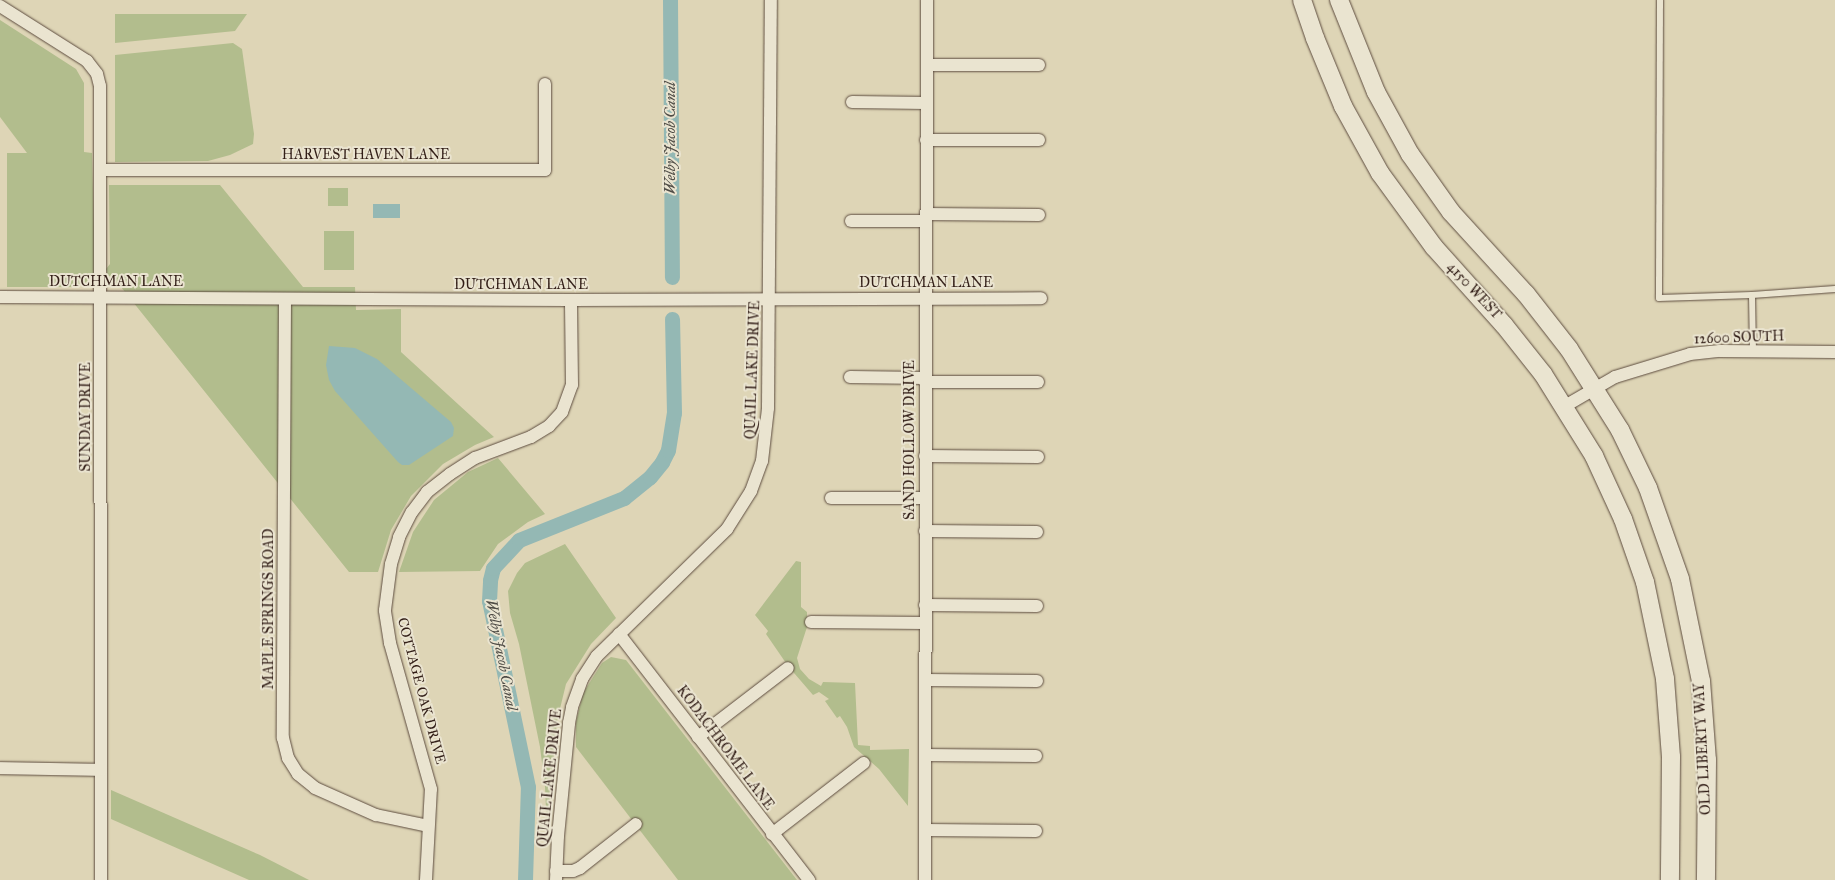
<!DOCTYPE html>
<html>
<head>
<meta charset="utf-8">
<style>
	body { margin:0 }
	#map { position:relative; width:1835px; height:880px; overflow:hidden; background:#ded5b6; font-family:"IM FELL Great Primer",serif }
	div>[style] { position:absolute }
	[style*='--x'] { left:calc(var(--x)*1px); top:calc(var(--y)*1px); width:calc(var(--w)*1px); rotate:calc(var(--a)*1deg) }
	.green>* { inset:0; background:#b2bd8d; transform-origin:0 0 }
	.water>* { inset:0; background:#94b8b4; transform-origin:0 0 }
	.canal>* { height:15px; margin:-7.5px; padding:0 7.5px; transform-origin:7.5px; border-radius:7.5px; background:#94b8b4 }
	.roads { filter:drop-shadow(0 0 1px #5d4c3f) drop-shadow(0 0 1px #5d4c3f) }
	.lane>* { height:6px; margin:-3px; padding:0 3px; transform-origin:3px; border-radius:3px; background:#eae4d0 }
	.street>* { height:12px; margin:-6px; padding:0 6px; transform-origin:6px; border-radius:6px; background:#eae4d0 }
	.secondary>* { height:18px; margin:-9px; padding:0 9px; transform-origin:9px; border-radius:9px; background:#eae4d0 }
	span { translate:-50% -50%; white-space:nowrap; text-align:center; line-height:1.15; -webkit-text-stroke:4px #eae4d0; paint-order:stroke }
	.street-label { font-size:14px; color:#321e17 }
	.water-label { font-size:15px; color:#4f4c46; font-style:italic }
</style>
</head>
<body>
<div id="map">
	<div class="green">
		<div style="clip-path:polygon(115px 14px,247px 14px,235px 31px,115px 43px)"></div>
		<div style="clip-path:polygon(0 20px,76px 69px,84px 83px,84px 152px,92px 153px,95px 263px,94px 273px,87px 282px,73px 287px,7px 287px,7px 153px,27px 153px,0 117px)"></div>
		<div style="clip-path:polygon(233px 43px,242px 49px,254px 134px,253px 144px,230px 155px,208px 161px,115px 162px,115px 55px)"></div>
		<div style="clip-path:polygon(109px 185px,220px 185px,303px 287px,355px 287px,356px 310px,401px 309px,401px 352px,494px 437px,475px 445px,443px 464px,411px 496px,391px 530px,378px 572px,349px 572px,121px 287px,113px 284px,109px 279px,106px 269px,110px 264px)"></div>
		<div style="left:328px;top:188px;width:20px;height:18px"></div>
		<div style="left:324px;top:231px;width:30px;height:39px"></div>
		<div style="clip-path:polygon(498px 458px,545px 514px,528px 522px,498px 544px,480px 571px,399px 572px,413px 532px,434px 500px,468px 472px)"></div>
		<div style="clip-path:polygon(565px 544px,616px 618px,591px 644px,566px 684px,557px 721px,547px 830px,545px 787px,540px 747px,519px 644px,510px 613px,508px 591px,517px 573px,525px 563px)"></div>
		<div style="clip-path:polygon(796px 561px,801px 562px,801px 607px,807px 612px,807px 627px,797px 658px,800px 669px,809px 679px,821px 686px,823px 682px,855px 683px,858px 745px,870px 746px,870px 750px,909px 749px,908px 806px,879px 769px,854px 747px,847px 727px,840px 716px,837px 718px,825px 701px,829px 699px,819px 692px,813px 695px,788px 666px,766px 634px,768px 631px,755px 615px)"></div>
		<div style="clip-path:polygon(611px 657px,626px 660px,797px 880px,678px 880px,576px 747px,576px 722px,583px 693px,602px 663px)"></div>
		<div style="clip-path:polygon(111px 790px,260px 855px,309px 880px,249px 880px,111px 819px)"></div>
	</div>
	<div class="water">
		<div style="left:373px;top:204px;width:27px;height:14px"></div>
		<div style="clip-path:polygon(329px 346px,355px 348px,377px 359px,451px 422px,454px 428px,453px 436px,409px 465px,402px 465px,398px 462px,335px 391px,329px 380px,326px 365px)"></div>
	</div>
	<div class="canal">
		<div style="--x:670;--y:0;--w:277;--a:89.6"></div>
		<div style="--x:525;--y:880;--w:93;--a:-88.2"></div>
		<div style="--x:528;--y:787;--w:190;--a:-101.8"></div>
		<div style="--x:489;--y:601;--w:21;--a:-87"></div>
		<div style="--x:490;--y:580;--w:12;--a:-76"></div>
		<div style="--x:493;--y:568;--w:38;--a:-47"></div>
		<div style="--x:519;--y:540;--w:113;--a:-21.8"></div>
		<div style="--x:624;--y:498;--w:33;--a:-39"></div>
		<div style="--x:650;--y:477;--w:19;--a:-51"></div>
		<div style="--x:662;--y:462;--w:13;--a:-63"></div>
		<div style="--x:668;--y:450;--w:37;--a:-81"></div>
		<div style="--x:674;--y:413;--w:94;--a:-91.2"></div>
	</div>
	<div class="roads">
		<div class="lane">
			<div style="--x:1660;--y:0;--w:298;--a:90.2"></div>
			<div style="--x:1659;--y:298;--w:93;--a:-1.8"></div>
			<div style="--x:1752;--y:295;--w:83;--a:-4.1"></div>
			<div style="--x:1752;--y:295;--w:56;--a:89"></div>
		</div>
		<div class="street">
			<div style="--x:0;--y:6;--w:103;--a:32.3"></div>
			<div style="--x:87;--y:61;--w:16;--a:52"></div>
			<div style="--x:97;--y:74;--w:12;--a:76"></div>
			<div style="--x:100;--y:86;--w:794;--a:89.93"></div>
			<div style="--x:927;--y:65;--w:112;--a:0"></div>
			<div style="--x:852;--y:102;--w:74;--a:0.8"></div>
			<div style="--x:926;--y:140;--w:113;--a:0"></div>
			<div style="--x:101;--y:170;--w:444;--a:0"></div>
			<div style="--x:545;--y:170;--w:86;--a:-90"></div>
			<div style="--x:926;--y:214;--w:113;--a:0.5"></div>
			<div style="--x:851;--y:221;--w:75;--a:0"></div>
			<div style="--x:0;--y:297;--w:571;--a:0.3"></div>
			<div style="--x:571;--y:300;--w:470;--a:-0.2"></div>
			<div style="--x:285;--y:299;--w:439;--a:90.3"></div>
			<div style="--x:283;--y:738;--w:21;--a:76"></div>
			<div style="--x:288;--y:758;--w:19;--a:58"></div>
			<div style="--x:298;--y:774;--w:22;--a:39"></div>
			<div style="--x:315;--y:788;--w:67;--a:23.9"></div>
			<div style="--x:376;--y:815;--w:53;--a:11.9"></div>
			<div style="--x:850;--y:377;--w:75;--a:0.8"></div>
			<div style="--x:925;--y:382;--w:113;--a:0"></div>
			<div style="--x:1565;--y:406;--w:58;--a:-30.1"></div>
			<div style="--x:1615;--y:377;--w:78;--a:-17"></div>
			<div style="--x:1690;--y:354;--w:30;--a:-6"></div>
			<div style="--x:1720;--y:351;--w:115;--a:0.5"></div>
			<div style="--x:925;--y:456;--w:113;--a:0.5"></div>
			<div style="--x:831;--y:498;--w:94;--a:0"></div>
			<div style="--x:925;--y:531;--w:112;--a:0.5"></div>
			<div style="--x:925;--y:605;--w:112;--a:0.5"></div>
			<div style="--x:811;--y:622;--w:114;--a:0.5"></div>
			<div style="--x:619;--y:634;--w:311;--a:52.3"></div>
			<div style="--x:925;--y:680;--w:112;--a:0.5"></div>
			<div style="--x:698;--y:737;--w:113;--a:-37.5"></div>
			<div style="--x:925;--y:755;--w:111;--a:0.5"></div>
			<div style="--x:0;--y:768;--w:101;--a:1.1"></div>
			<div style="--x:925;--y:830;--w:111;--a:0.5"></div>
			<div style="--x:772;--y:834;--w:116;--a:-37.7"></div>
			<div style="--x:556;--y:871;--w:17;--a:0"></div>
			<div style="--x:573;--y:871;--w:8;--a:-23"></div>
			<div style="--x:580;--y:868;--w:71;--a:-38.2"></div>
			<div style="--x:426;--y:880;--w:91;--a:-86.9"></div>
			<div style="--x:431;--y:789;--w:152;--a:-105.7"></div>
			<div style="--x:390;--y:643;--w:33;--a:-99"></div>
			<div style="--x:385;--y:610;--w:46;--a:-82.6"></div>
			<div style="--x:391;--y:564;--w:28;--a:-73"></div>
			<div style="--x:399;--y:537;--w:28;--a:-63"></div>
			<div style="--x:412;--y:512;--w:25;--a:-53"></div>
			<div style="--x:427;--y:492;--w:29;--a:-38"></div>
			<div style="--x:450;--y:474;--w:30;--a:-33"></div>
			<div style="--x:475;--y:458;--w:60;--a:-20.6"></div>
			<div style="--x:531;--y:437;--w:21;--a:-31"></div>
			<div style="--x:549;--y:426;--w:19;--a:-47"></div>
			<div style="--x:562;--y:412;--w:29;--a:-70"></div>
			<div style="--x:572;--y:385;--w:85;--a:-90.7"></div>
			<div style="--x:556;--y:880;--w:44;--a:-87.4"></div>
			<div style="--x:558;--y:836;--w:114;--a:-84.4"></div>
			<div style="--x:569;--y:723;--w:16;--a:-79"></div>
			<div style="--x:572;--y:707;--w:30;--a:-70"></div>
			<div style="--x:582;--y:679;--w:27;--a:-57"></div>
			<div style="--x:597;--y:656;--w:182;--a:-44.3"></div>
			<div style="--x:727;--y:529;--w:45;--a:-57.7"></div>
			<div style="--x:751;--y:491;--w:32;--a:-70"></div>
			<div style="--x:762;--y:461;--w:53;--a:-83.5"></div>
			<div style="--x:768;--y:408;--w:408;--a:-89.6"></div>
			<div style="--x:925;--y:880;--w:880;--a:-89.87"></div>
		</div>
		<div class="secondary">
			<div style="--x:1302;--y:0;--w:40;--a:71.1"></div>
			<div style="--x:1315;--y:38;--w:74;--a:67.6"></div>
			<div style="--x:1343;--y:106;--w:77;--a:61.1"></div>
			<div style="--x:1380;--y:173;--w:92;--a:53.9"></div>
			<div style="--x:1434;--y:247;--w:105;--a:48.1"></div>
			<div style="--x:1504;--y:325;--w:63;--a:51.5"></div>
			<div style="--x:1543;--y:374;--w:97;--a:58.1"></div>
			<div style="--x:1594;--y:456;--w:69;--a:65.3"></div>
			<div style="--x:1623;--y:519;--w:67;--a:70.8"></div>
			<div style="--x:1645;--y:582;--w:99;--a:78.3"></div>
			<div style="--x:1665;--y:679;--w:78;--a:85.6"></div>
			<div style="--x:1671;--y:757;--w:123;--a:90.5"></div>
			<div style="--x:1339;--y:0;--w:99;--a:68.1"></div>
			<div style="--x:1376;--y:92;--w:71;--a:61.3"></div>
			<div style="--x:1410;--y:154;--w:71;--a:54.7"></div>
			<div style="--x:1451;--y:212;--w:111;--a:47.6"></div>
			<div style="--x:1526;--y:294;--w:70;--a:52"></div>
			<div style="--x:1569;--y:349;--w:96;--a:57.8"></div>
			<div style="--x:1620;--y:430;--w:64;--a:64.2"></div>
			<div style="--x:1648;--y:488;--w:96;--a:70.6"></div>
			<div style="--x:1680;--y:579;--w:104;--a:78.4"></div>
			<div style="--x:1701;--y:681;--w:79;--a:85.7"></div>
			<div style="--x:1707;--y:760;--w:120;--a:90.5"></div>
		</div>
	</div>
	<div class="street-label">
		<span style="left:366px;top:155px">HARVEST HAVEN LANE</span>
		<span style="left:116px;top:282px">DUTCHMAN LANE</span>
		<span style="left:926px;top:283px">DUTCHMAN LANE</span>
		<span style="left:521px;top:285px">DUTCHMAN LANE</span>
		<span style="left:1474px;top:291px;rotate:47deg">4150 WEST</span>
		<span style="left:1739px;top:338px;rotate:-2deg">12600 SOUTH</span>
		<span style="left:753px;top:370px;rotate:-88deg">QUAIL LAKE DRIVE</span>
		<span style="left:86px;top:417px;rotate:-90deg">SUNDAY DRIVE</span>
		<span style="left:910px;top:440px;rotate:-90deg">SAND HOLLOW DRIVE</span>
		<span style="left:269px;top:609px;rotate:-90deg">MAPLE SPRINGS ROAD</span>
		<span style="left:421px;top:691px;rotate:75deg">COTTAGE OAK DRIVE</span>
		<span style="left:725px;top:748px;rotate:53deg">KODACHROME LANE</span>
		<span style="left:1703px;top:749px;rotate:-93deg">OLD LIBERTY WAY</span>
		<span style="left:550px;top:778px;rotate:-84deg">QUAIL LAKE DRIVE</span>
	</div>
	<div class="water-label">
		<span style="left:671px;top:138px;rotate:-90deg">Welby Jacob Canal</span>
		<span style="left:501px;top:655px;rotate:79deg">Welby Jacob Canal</span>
	</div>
</div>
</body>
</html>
